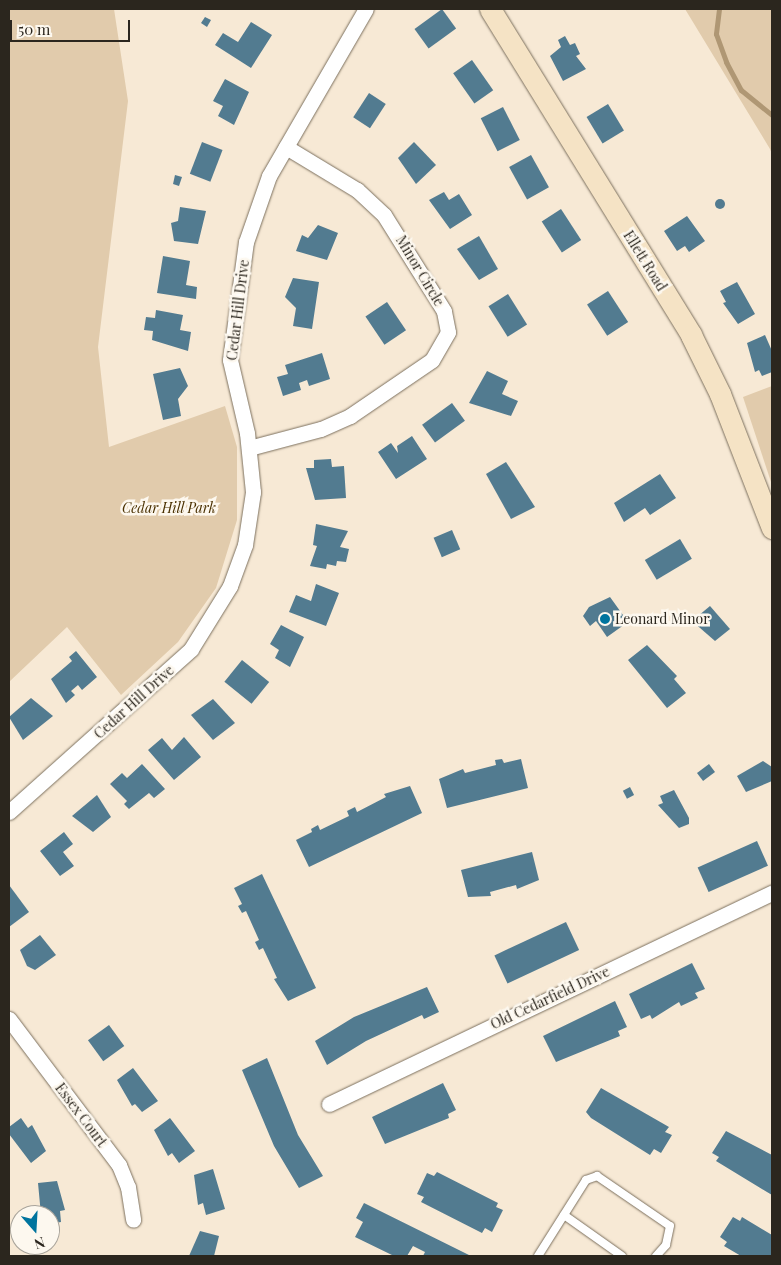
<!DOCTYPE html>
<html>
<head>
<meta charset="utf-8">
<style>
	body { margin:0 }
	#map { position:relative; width:781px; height:1265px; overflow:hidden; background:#f7e9d5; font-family:"Playfair Display",serif }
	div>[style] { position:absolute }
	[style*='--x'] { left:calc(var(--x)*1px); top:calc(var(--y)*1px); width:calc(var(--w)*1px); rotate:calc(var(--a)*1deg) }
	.green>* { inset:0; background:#e1cbac }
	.stream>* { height:5px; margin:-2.5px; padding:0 2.5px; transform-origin:2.5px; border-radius:2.5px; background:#af9774 }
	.building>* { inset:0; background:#527b90; transform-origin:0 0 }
	.round { border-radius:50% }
	.roads { filter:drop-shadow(0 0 1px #7c705e) drop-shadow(0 0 1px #7c705e) }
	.lane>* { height:8px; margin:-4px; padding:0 4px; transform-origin:4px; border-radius:4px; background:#fff }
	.street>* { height:15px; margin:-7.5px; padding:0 7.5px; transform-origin:7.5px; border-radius:7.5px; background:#fff }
	.secondary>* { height:21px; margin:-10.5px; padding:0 10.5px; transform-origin:10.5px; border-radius:10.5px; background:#f5e3c5 }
	.dots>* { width:14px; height:14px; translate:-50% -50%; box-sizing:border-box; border:2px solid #fdf8ef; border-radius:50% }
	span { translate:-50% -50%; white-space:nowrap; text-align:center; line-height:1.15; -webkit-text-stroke:5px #fdf8ef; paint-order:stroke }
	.street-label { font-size:14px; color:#2b261e }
	.park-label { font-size:14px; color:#4a3001; font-style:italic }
	.poi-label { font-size:14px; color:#2b261e }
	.left { translate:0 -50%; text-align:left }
	.frame { position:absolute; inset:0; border:10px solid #2b261e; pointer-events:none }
	.north { position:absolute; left:10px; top:1205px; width:50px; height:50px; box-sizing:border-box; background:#fdf8ef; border:1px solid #a9a49b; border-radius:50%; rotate:161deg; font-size:14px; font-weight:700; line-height:20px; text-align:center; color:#2b261e }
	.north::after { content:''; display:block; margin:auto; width:18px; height:22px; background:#00749e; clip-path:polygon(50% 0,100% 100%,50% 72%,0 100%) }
	.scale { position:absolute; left:10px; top:20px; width:120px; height:22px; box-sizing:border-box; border:2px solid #2b261e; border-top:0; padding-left:6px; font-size:15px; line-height:18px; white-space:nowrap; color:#2b261e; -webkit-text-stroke:4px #fdf8ef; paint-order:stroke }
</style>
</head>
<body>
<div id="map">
	<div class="green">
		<div style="clip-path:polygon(9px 9px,114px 9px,128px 101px,98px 347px,109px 447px,225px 406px,237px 447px,237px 520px,216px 588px,178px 642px,121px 695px,67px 627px,9px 682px)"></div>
		<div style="clip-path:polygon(685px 9px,772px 9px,772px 154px,770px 149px)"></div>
		<div style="clip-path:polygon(772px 386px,772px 485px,743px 397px)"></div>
	</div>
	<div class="stream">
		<div style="--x:719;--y:9;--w:25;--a:97"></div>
		<div style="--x:716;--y:34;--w:30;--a:70"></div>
		<div style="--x:726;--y:62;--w:32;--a:62"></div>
		<div style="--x:741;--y:90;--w:40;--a:39"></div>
	</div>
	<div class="building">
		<div style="left:442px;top:9px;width:24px;height:34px;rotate:54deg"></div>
		<div style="clip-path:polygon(205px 17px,211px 20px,207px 27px,201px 23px)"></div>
		<div style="clip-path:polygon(251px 22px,272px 35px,251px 68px,215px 45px,223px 33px,238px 42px)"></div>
		<div style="clip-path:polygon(565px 36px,570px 45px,575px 43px,580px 54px,576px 56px,586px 69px,563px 81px,550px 56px,561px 47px,558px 40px)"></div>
		<div style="left:472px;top:60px;width:37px;height:23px;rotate:55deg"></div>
		<div style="clip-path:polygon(225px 79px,249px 92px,234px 125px,218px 116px,223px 106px,213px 101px)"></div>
		<div style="left:369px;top:93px;width:20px;height:29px;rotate:33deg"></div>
		<div style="left:608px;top:104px;width:31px;height:25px;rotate:59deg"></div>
		<div style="left:503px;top:107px;width:37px;height:25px;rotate:63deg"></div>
		<div style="left:202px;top:142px;width:22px;height:34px;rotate:21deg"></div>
		<div style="clip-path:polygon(414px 142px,436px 165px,416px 184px,398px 158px)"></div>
		<div style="left:531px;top:155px;width:37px;height:25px;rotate:61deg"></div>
		<div style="clip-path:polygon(175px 175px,182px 177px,179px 186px,173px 184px)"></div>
		<div style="clip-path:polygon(444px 192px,449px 200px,459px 194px,472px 215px,450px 229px,429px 200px)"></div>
		<div class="round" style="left:715px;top:199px;width:10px;height:10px"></div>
		<div style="clip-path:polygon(180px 207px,206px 211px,198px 244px,174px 241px,171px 223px,178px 221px)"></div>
		<div style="left:561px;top:209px;width:37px;height:23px;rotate:57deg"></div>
		<div style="clip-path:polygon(687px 216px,705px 241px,689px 252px,685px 246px,677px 251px,664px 231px)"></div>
		<div style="clip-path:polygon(318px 225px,338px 233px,327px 260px,296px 251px,302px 235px,308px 238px)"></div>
		<div style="clip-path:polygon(479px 236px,498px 269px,479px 280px,457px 249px)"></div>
		<div style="clip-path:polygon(163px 256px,190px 261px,186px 285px,197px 287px,196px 299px,157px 293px)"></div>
		<div style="clip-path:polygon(293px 278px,319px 282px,312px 329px,293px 326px,296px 308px,285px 297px)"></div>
		<div style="clip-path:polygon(737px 282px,755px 314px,738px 324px,723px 303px,726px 302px,720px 291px)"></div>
		<div style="left:608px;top:291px;width:37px;height:25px;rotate:57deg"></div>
		<div style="left:508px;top:294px;width:36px;height:23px;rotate:58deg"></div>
		<div style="left:387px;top:302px;width:34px;height:26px;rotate:56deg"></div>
		<div style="clip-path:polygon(156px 310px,183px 315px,180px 330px,191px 332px,188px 351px,152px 340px,153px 331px,144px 330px,146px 317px,155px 318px)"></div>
		<div style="clip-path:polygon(765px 335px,772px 351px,772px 372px,762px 376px,759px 370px,755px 372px,747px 343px)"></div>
		<div style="clip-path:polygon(322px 353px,330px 379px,309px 386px,307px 380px,299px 383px,301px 390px,283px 396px,277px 377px,288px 374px,285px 365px)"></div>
		<div style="clip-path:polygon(180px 368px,188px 386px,178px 399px,181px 416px,163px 420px,153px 374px)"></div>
		<div style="clip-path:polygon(487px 371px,508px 381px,502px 394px,518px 401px,511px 416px,469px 403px)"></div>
		<div style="left:452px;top:403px;width:22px;height:37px;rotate:54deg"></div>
		<div style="clip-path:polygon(412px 436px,427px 459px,396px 479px,378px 452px,391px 443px,398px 453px,397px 446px)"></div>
		<div style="clip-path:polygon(331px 459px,332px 467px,344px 466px,346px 498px,315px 500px,306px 468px,314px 468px,314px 460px)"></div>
		<div style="clip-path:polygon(506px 462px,535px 507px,511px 519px,486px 474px)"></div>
		<div style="clip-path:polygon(660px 474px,676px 498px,650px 515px,645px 508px,624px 522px,614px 503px)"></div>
		<div style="clip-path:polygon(316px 524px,348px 531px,340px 547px,349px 549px,346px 562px,337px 561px,336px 566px,327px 564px,326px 569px,310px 566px,317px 546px,313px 545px)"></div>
		<div style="left:452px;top:530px;width:21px;height:20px;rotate:67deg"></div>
		<div style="left:680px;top:539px;width:23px;height:41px;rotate:59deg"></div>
		<div style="clip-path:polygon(316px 584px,339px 593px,326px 626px,289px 612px,296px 595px,311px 601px)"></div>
		<div style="clip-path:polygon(610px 597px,628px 622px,607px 637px,596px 621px,590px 626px,583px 616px,589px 607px)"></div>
		<div style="clip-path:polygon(710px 606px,730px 629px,715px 641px,692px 621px)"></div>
		<div style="clip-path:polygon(281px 625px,304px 637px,290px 667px,275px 658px,279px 650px,270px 644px)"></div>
		<div style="clip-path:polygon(647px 645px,677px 676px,674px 679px,686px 693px,667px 708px,628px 660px)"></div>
		<div style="clip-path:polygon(76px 651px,97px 677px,82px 690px,78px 685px,71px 691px,75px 695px,66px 703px,51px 679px,72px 661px,69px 657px)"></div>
		<div style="left:242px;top:660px;width:35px;height:28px;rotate:39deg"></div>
		<div style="clip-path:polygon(31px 698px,53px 716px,23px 740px,9px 717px)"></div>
		<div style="clip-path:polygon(213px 699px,235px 723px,213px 740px,191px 715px)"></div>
		<div style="clip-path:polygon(184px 737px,201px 757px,174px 780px,148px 750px,162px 738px,172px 750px)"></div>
		<div style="clip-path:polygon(502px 759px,504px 763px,521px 759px,528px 788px,447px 808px,439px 779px,463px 769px,465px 773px,496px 765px,495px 760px)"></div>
		<div style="clip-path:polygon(763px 761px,772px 767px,772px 781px,746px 792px,737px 776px)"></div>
		<div style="clip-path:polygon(142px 764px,165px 789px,154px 798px,149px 793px,129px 809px,124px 804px,127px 801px,110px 784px,122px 773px,127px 778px)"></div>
		<div style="left:709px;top:764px;width:10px;height:15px;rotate:53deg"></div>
		<div style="clip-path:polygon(410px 786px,422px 813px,309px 867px,296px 840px,312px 832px,311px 829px,318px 825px,320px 830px,349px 816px,347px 811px,355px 807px,357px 812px,386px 797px,384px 794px)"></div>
		<div style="left:630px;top:787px;width:9px;height:8px;rotate:63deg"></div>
		<div style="clip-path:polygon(674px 790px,689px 818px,689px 824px,679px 828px,658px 805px,663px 803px,660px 796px)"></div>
		<div style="clip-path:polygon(97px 795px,111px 817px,93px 832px,72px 816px)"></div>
		<div style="clip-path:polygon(64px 832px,73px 844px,63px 852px,74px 866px,60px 876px,40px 851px)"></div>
		<div style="left:757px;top:841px;width:27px;height:65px;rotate:66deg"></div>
		<div style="clip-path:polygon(532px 852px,539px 880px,517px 889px,516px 885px,490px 892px,491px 896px,468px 897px,461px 870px)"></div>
		<div style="clip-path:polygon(262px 874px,316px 988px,288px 1001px,274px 979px,277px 978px,263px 948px,259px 950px,255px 942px,259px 940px,246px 911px,242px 913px,238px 906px,242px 904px,234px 888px)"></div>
		<div style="clip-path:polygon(9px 885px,29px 912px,9px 927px)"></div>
		<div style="left:566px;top:922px;width:31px;height:79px;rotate:65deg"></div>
		<div style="clip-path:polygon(40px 935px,56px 955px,35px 970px,27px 966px,20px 950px)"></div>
		<div style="clip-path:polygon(692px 963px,705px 989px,695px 993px,698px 998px,681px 1006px,679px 1002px,652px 1019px,650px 1015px,641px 1019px,629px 994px)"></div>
		<div style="clip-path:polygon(427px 987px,439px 1012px,424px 1019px,422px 1015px,366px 1041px,327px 1065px,315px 1041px,354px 1017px)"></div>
		<div style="clip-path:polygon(615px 1001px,627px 1027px,618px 1031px,620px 1036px,556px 1062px,543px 1036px)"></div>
		<div style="left:109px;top:1025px;width:26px;height:26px;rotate:54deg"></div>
		<div style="clip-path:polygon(267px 1058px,298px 1135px,323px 1176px,299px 1188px,274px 1146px,242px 1070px)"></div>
		<div style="clip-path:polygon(133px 1068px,158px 1101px,142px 1112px,135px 1104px,132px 1106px,117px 1080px)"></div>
		<div style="clip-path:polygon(443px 1083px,456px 1110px,448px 1114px,449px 1118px,385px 1144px,372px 1117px)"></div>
		<div style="clip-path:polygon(601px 1088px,669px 1127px,665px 1132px,672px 1135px,661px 1153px,654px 1149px,650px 1155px,591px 1118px,586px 1112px)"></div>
		<div style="clip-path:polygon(21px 1118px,28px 1128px,32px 1125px,46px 1151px,31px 1163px,9px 1134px,9px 1127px)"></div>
		<div style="clip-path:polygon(170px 1118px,195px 1151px,179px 1163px,172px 1153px,168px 1156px,154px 1130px)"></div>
		<div style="clip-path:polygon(726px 1131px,772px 1155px,772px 1195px,716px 1161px,719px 1157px,712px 1153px)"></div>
		<div style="clip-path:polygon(213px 1169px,225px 1209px,206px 1215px,203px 1203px,198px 1205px,194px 1175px)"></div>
		<div style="clip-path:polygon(437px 1172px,498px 1203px,496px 1207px,503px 1210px,492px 1232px,485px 1228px,482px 1233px,421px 1202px,424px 1197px,417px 1194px,427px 1173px,434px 1176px)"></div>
		<div style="clip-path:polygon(57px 1181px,65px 1210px,60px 1211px,61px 1222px,50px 1224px,50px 1215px,41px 1215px,38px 1183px)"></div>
		<div style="clip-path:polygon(364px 1203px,471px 1256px,423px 1256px,425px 1252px,413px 1246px,407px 1256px,394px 1256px,355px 1237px,363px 1222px,356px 1218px)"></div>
		<div style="clip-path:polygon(733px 1217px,740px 1221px,742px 1217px,772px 1235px,772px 1256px,741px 1256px,724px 1246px,727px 1242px,720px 1237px)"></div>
		<div style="clip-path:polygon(200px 1231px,219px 1236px,214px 1256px,189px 1256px)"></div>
	</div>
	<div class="roads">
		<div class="lane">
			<div style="--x:564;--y:1215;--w:71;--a:35.3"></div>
			<div style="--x:538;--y:1256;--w:90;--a:-57.7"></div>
			<div style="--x:586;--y:1180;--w:12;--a:-20"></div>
			<div style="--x:597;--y:1176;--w:88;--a:34.4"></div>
			<div style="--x:670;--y:1226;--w:19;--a:102"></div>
			<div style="--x:666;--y:1245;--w:15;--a:132"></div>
		</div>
		<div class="street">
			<div style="--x:249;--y:448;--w:74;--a:-14.8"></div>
			<div style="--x:321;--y:429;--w:32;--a:-24"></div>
			<div style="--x:350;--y:416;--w:99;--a:-34.3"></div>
			<div style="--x:432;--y:360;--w:32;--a:-60"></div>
			<div style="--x:448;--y:332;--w:21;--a:-101"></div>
			<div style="--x:444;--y:311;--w:113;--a:-122"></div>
			<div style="--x:384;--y:215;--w:37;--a:-137"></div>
			<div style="--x:357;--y:190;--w:83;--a:-148.8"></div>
			<div style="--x:9;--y:812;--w:244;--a:-41.8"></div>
			<div style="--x:191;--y:649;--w:74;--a:-58.2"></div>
			<div style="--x:230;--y:586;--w:44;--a:-69.9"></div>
			<div style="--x:245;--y:545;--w:54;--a:-81.4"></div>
			<div style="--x:253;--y:492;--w:59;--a:-95.8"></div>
			<div style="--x:247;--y:433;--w:75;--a:-103.1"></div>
			<div style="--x:230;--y:360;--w:119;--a:-82.3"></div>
			<div style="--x:246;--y:242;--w:70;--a:-70.8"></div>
			<div style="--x:269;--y:176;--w:193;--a:-59.9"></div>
			<div style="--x:9;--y:1019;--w:183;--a:53"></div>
			<div style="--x:119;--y:1165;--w:24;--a:68"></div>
			<div style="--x:128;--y:1187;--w:33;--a:81"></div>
			<div style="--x:329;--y:1104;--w:491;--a:-25.5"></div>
		</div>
		<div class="secondary">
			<div style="--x:490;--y:9;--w:383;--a:58.3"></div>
			<div style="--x:691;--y:335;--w:66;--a:63.8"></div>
			<div style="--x:720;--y:394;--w:144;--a:68.8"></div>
		</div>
	</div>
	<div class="dots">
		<div style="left:605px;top:619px;background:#00749e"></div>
	</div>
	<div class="street-label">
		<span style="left:645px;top:261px;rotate:58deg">Ellett Road</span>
		<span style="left:420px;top:271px;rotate:59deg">Minor Circle</span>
		<span style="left:238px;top:310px;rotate:-83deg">Cedar Hill Drive</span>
		<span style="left:134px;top:702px;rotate:-42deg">Cedar Hill Drive</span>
		<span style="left:550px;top:998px;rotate:-25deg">Old Cedarfield Drive</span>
		<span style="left:81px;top:1115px;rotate:53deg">Essex Court</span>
	</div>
	<div class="park-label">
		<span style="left:169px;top:508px">Cedar Hill Park</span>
	</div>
	<div class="poi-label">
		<span class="left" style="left:615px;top:619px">Leonard Minor</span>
	</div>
	<div class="frame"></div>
	<div class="north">N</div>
	<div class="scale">50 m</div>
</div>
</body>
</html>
